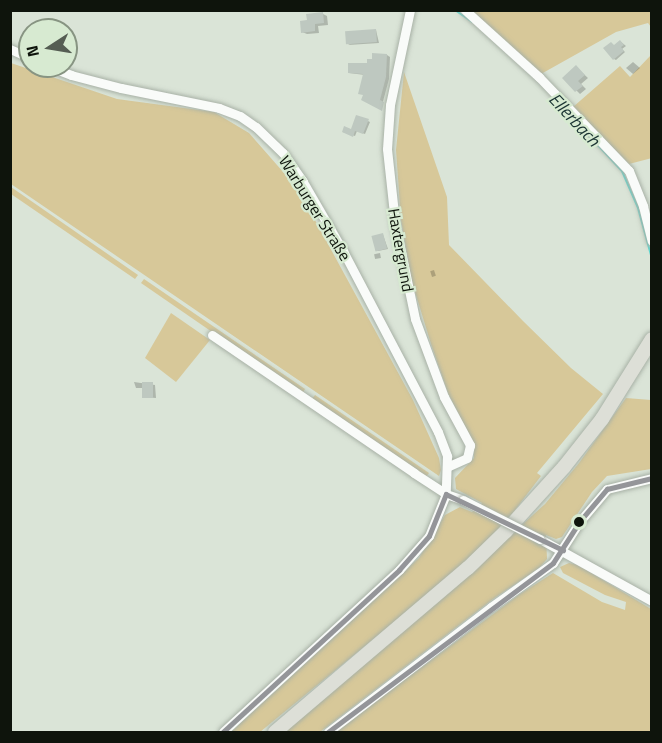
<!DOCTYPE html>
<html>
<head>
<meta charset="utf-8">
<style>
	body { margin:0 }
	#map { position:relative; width:662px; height:743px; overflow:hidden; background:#dae4d7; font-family:"Titillium Web",sans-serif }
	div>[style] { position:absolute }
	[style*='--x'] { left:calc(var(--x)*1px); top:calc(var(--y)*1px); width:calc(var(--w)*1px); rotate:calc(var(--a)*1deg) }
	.green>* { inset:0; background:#d7c899 }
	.shadow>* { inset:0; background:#0003; transform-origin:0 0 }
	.stream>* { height:2px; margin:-1px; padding:0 1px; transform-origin:1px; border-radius:1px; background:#60d6cf }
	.building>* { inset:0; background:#bec8c0; transform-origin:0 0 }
	.roads { filter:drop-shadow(0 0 2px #a8b1a6) drop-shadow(0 0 2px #a8b1a6) }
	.minor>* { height:9px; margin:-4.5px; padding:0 4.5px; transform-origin:4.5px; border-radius:4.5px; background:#f9fbf9 }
	.primary>* { height:14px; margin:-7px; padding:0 7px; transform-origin:7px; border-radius:7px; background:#dddfd7 }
	.bridges { filter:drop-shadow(0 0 2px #a8b1a6) drop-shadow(0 0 2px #a8b1a6) }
	.minor-bridge>* { height:9px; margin:-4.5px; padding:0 4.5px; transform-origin:4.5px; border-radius:4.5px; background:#f9fbf9 }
	.bus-1>* { height:4.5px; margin:-2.25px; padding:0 2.25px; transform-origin:2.25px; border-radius:2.25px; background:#949599 }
	.dots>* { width:16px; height:16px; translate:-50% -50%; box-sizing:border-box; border:3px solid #d7ead1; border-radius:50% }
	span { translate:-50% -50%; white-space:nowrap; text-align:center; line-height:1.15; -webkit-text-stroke:4.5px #d7ead1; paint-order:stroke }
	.street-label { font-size:16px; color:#0e140c }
	.water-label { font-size:18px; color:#1a3332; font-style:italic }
	.frame { position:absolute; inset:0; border:12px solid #0e140c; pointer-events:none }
	.north { position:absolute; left:18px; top:18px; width:60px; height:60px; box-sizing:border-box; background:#d7ead1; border:2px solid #879482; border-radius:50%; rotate:258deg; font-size:16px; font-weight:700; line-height:24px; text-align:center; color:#0e140c }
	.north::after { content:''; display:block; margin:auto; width:21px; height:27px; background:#555d53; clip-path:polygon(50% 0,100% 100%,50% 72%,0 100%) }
</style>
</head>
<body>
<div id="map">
	<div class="green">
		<div style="clip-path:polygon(471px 11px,651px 11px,651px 27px,648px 23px,616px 32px,541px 74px)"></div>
		<div style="clip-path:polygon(651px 55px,652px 158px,629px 164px,573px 107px,620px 66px,630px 77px)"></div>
		<div style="clip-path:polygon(11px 63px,117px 99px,214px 112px,249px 133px,298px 189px,413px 400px,439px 458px,441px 470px,439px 476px,11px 184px)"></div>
		<div style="clip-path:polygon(404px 72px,447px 197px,449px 245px,523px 321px,571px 368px,603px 394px,537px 473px,541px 476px,502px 527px,465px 564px,260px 732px,231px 732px,419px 558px,445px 515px,460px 507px,472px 512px,482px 503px,456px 489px,455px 478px,474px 458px,474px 445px,448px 393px,431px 344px,412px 282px,401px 220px,396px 150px)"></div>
		<div style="clip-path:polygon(11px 187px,138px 275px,135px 279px,11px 194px)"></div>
		<div style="clip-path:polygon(144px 279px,305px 389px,302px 394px,141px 283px)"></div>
		<div style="clip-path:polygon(171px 313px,210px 340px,176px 382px,145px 358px)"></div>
		<div style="clip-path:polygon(315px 395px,429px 473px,426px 477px,311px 400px)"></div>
		<div style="clip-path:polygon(626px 398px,651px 400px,651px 469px,607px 476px,592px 492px,562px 537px,556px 539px,546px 535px,547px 559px,539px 568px,493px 599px,320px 732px,284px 732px,472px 570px,545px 504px,579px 463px)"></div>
		<div style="clip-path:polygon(569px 563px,578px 565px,651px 609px,651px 732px,335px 732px,520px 594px,553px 573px,602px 602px,625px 610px,626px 602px,605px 595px,563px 573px,560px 567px)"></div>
	</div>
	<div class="shadow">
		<div style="clip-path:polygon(323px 14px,327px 16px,328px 25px,318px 26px,319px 33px,307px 34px,302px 32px)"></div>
		<div style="clip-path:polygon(376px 30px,379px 43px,348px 45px)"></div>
		<div style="clip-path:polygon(620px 41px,626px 46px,622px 49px,625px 52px,616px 60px,614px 59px,615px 46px)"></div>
		<div style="clip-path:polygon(387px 55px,390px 57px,389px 79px,381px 109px,365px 75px,349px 73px)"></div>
		<div style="clip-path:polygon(633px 62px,640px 68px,633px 74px,626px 68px)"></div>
		<div style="clip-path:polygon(576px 67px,588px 78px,581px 84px,586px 89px,580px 94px,564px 78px)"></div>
		<div style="clip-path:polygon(357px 116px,370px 122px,365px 134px,357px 131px,355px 136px,343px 132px,352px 131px)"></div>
		<div style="clip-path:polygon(383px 235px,388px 249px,378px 251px,375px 250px)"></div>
		<div style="left:380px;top:253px;width:5px;height:6px;rotate:79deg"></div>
		<div style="left:434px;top:270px;width:6px;height:4px;rotate:72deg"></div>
		<div style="clip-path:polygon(134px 382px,155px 385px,156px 398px,144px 397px,144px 388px,136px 388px)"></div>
	</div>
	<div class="stream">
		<div style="--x:455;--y:10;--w:21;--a:35"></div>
		<div style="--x:582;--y:128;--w:59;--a:47.1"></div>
		<div style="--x:622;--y:171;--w:40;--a:66.6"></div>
		<div style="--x:638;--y:208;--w:53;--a:74.6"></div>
	</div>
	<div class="building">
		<div style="clip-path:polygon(323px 12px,324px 23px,315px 24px,315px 31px,301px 33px,300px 21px,307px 20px,306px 14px)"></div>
		<div style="left:376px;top:29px;width:13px;height:31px;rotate:86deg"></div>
		<div style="clip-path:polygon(620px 40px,624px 45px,621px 47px,624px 51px,613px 60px,603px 48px,611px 42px,614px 45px)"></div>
		<div style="clip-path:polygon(372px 53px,387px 54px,386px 77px,380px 100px,384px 102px,382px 111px,361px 100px,363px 95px,358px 94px,363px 74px,348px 73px,348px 63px,367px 63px,367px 59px,372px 59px)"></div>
		<div style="clip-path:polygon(576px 65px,585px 75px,578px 81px,583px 86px,575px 92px,562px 78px)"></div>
		<div style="clip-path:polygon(356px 115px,369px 119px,363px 134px,355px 131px,353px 137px,342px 132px,344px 126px,351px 129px)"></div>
		<div style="left:383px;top:233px;width:16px;height:12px;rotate:75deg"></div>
		<div style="left:142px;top:382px;width:11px;height:16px"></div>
	</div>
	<div class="roads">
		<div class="minor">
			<div style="--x:410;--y:10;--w:97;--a:101.9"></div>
			<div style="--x:390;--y:105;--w:44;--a:93.9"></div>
			<div style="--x:387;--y:149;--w:74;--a:83.8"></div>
			<div style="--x:395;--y:223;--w:98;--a:78.2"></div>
			<div style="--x:415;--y:319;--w:83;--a:69.6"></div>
			<div style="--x:444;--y:397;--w:55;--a:61.6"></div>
			<div style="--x:470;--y:445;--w:13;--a:103"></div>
			<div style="--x:467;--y:458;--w:20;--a:156"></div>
			<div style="--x:465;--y:10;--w:100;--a:42.2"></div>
			<div style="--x:539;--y:77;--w:130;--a:46.2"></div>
			<div style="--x:629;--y:171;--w:38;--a:68"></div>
			<div style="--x:643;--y:206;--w:36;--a:76"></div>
			<div style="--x:10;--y:49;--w:22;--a:24"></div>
			<div style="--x:48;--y:66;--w:25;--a:21"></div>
			<div style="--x:71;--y:75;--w:52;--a:14.6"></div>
			<div style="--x:121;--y:88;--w:100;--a:11.5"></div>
			<div style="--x:219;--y:108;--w:22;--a:21"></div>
			<div style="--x:240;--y:116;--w:19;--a:35"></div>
			<div style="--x:256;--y:127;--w:37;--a:44"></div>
			<div style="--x:283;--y:153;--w:35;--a:55"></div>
			<div style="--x:303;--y:182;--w:80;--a:59.9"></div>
			<div style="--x:343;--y:251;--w:204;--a:62.3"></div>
			<div style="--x:438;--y:432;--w:26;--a:69"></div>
			<div style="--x:447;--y:456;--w:38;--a:92"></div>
			<div style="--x:446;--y:494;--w:45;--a:112"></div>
			<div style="--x:429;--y:536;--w:45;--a:131.4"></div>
			<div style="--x:399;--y:570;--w:239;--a:137.4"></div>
			<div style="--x:212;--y:335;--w:245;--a:34.3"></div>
			<div style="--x:414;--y:473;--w:38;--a:33"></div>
			<div style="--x:446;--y:494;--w:18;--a:19"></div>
			<div style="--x:540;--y:539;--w:128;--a:29"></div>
			<div style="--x:328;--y:732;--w:205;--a:-37.5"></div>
			<div style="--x:491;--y:607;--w:76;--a:-35.4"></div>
			<div style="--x:553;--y:563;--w:50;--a:-57.3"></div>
			<div style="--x:580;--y:521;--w:42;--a:-49.8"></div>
			<div style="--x:607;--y:489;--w:46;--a:-13.7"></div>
		</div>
		<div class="primary">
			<div style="--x:275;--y:732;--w:253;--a:-40.4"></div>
			<div style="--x:468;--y:568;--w:53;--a:-44.2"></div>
			<div style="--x:506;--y:531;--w:86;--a:-47.8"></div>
			<div style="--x:564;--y:467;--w:61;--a:-51.6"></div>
			<div style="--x:602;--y:419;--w:94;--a:-58"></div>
		</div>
	</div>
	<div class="bridges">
		<div class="minor-bridge">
			<div style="--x:463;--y:500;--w:86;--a:26.9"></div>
		</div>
	</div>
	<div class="bus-1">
		<div style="--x:223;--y:732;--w:239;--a:-42.6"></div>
		<div style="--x:399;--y:570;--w:45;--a:-48.6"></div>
		<div style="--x:429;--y:536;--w:45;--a:-68"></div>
		<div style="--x:446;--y:494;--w:130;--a:25.6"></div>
		<div style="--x:328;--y:732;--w:281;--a:-36.9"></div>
		<div style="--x:553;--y:563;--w:50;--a:-57.3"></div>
		<div style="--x:580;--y:521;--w:42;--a:-49.8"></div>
		<div style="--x:607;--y:489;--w:46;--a:-13.7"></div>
	</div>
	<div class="dots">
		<div style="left:579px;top:522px;background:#0e140c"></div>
	</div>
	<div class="street-label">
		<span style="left:315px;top:208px;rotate:58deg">Warburger Straße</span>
		<span style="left:401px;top:250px;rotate:80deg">Haxtergrund</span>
	</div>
	<div class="water-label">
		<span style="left:574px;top:120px;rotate:47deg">Ellerbach</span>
	</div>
	<div class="frame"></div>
	<div class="north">N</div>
</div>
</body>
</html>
